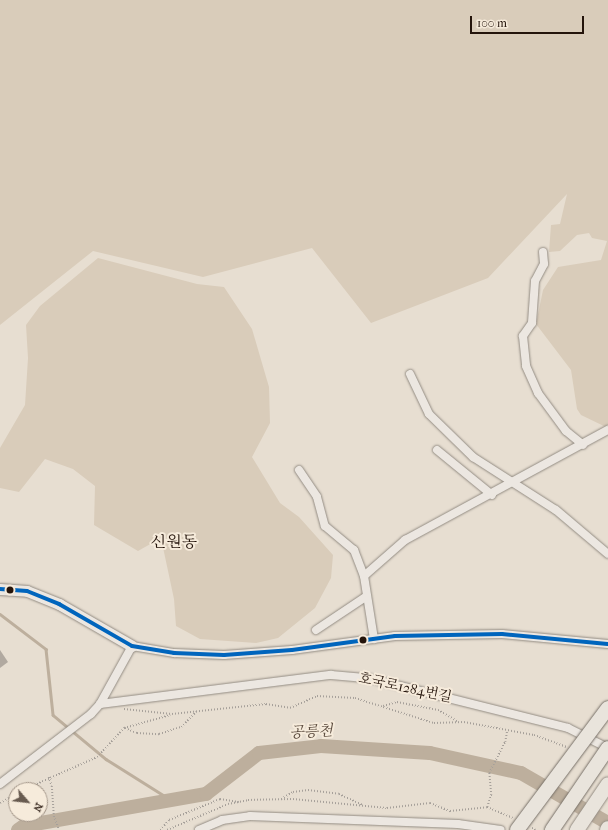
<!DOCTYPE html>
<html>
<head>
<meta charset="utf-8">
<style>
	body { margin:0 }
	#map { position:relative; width:608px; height:830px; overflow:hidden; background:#e7ded1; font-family:"IM FELL French Canon","Noto Serif KR",serif }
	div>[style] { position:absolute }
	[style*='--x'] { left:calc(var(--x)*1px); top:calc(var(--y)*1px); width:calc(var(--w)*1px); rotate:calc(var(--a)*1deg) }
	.green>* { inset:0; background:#d9ccba }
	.stream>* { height:2.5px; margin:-1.25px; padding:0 1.25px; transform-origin:1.25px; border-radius:1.25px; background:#bdaf9d }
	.river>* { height:14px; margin:-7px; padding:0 7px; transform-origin:7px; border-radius:7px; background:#bdaf9d }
	.building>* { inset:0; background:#b1a9a0 }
	.path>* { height:1.5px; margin-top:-0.75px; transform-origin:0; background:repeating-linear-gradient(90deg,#a6a09a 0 1px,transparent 0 3px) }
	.roads { filter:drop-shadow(0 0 1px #938c83) drop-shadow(0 0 1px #938c83) }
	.street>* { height:8px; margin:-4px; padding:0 4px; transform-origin:4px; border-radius:4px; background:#ece7e1 }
	.secondary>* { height:11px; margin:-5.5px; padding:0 5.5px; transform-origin:5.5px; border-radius:5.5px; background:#ece7e1 }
	.highway>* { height:14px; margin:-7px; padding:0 7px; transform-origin:7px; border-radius:7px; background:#e9e4dc }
	.bridges { filter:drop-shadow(0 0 1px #777068) drop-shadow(0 0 1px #777068) }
	.highway-bridge>* { height:14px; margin:-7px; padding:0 7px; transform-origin:7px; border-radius:7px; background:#e9e4dc }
	.bus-1>* { height:4px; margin:-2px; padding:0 2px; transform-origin:2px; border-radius:2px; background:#0065bd }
	.dots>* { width:11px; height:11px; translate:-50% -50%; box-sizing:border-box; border:2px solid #f6ebdb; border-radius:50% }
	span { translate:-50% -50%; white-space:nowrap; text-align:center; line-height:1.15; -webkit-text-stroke:4px #f6ebdb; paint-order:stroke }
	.street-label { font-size:14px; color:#24140b }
	.water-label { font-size:15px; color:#5a4a3d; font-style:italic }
	.quarter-label { font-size:16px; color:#24140b }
	.north { position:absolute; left:8px; top:782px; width:40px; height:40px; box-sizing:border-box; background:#f6ebdb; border:1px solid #a29588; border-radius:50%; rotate:118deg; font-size:11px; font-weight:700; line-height:16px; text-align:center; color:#24140b }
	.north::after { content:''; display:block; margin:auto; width:14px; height:18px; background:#685b50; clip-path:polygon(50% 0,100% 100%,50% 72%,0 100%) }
	.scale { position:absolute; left:470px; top:16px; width:114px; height:18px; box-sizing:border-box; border:2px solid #24140b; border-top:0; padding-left:5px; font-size:12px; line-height:14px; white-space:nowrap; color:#24140b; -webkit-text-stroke:3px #f6ebdb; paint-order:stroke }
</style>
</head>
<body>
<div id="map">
	<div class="green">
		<div style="clip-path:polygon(0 0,608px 0,608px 428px,581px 415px,577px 409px,571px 370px,536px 324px,543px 290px,558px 267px,601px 260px,607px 241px,592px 238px,589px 233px,577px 235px,560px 251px,549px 252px,551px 225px,560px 224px,567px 194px,488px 278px,371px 323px,312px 248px,203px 277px,93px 251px,0 325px)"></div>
		<div style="clip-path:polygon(98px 258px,197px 284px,224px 287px,252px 329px,269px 387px,270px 423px,252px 457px,280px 503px,299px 517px,333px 555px,331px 578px,315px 608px,278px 638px,256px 643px,200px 639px,176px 626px,174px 599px,161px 538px,138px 551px,94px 525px,95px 486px,73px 469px,45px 459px,19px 492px,0 488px,0 448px,25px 405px,28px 358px,26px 325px,40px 306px)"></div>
	</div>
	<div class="stream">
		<div style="--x:0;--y:614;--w:58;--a:37.3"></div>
		<div style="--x:46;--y:649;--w:66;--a:83.9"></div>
		<div style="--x:53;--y:715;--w:69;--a:39.7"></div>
		<div style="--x:106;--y:759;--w:77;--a:32.2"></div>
	</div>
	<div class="river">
		<div style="--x:18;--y:830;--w:7;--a:-34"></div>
		<div style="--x:24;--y:826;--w:185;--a:-10"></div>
		<div style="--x:206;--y:794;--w:67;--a:-37.7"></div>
		<div style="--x:259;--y:753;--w:62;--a:-6.4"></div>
		<div style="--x:321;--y:746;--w:109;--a:3.7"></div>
		<div style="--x:430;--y:753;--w:93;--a:12.4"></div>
		<div style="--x:521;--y:773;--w:100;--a:29.9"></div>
	</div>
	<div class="building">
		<div style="clip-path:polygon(0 650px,8px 662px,0 668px)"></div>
	</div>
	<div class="path">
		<div style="--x:383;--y:706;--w:15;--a:-16"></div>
		<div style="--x:397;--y:702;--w:42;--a:11"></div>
		<div style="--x:438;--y:710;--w:24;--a:30"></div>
		<div style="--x:124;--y:709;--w:48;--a:5.9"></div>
		<div style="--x:172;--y:714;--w:95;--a:-6.1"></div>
		<div style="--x:266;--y:704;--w:24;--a:9"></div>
		<div style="--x:290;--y:708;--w:30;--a:-24"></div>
		<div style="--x:317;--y:696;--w:38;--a:3"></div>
		<div style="--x:355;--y:698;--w:83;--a:17.6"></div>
		<div style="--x:434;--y:723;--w:30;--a:-2"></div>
		<div style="--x:464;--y:722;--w:71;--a:10.5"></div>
		<div style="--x:534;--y:735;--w:35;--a:20"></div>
		<div style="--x:125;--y:728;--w:13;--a:23"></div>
		<div style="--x:137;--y:733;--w:22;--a:3"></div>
		<div style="--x:159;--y:734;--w:23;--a:-18"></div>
		<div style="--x:181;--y:727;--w:21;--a:-45"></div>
		<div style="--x:49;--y:777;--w:9;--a:72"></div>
		<div style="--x:52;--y:786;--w:30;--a:86"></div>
		<div style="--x:54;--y:816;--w:15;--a:70"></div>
		<div style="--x:23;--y:790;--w:81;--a:-24"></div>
		<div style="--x:97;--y:757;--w:40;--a:-47"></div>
		<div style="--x:124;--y:728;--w:48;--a:-15.8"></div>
		<div style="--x:281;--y:799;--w:14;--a:-30"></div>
		<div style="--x:293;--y:792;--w:15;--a:-8"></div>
		<div style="--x:308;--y:790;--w:31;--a:7"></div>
		<div style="--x:339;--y:794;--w:26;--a:25"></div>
		<div style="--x:0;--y:803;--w:18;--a:-29"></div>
		<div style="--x:487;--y:807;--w:13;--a:-72"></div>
		<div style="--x:491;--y:795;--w:22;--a:-95"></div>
		<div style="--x:489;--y:773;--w:35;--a:-63"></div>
		<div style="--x:505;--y:742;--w:11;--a:-80"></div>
		<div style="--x:532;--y:828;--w:4;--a:27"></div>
		<div style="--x:160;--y:830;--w:13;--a:-48"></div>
		<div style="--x:169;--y:820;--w:55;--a:-22.4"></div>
		<div style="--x:220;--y:799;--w:19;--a:9"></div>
		<div style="--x:167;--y:830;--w:66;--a:-23.1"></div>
		<div style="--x:228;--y:804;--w:20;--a:-11"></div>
		<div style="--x:248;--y:800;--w:45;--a:-1.3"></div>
		<div style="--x:293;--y:799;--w:94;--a:5.5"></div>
		<div style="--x:387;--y:808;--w:43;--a:-6.6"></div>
		<div style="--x:430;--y:803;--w:22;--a:22"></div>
		<div style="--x:450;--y:811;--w:37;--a:-6"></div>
		<div style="--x:487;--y:807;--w:28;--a:23"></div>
	</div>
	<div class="roads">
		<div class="street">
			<div style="--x:543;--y:252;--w:12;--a:85"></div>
			<div style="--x:544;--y:264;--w:19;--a:118"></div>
			<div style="--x:535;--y:281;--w:42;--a:94.1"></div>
			<div style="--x:532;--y:323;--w:16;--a:125"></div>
			<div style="--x:523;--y:336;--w:30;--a:84"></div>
			<div style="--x:526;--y:366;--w:30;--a:66"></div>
			<div style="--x:538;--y:393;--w:47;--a:53.6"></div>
			<div style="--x:566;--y:431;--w:22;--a:39"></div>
			<div style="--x:410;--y:374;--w:44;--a:64.6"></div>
			<div style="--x:429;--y:414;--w:62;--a:44.3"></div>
			<div style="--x:473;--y:457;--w:98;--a:32.6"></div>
			<div style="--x:556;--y:510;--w:68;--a:40.2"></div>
			<div style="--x:437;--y:450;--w:71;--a:39.3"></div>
			<div style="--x:299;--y:470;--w:32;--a:56"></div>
			<div style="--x:317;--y:497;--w:30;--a:75"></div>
			<div style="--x:325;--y:526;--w:38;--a:40"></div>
			<div style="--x:354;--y:550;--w:28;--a:69"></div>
			<div style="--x:364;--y:576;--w:64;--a:81"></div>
			<div style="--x:364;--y:576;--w:55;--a:-41.3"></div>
			<div style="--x:405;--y:540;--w:231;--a:-28.5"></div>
			<div style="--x:316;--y:630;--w:61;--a:-33.7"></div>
			<div style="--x:100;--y:704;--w:233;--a:-7.2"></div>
			<div style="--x:331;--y:675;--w:37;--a:5"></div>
			<div style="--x:368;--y:678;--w:206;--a:14"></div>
			<div style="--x:568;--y:728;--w:45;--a:26.6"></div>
			<div style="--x:0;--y:784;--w:115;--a:-37.6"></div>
			<div style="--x:91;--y:714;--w:13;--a:-48"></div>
			<div style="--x:100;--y:704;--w:66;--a:-61.1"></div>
			<div style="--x:132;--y:646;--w:43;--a:9.5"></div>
			<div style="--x:174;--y:653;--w:50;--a:2.3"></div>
			<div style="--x:224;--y:655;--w:68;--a:-4.2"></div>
			<div style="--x:292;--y:650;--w:104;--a:-7.7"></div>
			<div style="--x:395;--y:636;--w:107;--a:-1.1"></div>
			<div style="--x:502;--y:634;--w:106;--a:5.4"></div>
			<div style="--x:199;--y:830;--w:25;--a:-23"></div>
			<div style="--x:222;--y:820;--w:28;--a:-8"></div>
			<div style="--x:250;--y:816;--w:208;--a:2.2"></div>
			<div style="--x:458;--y:824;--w:43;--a:7.9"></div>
		</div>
		<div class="secondary">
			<div style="--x:0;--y:589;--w:27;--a:4"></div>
			<div style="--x:27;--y:591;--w:35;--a:22"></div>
			<div style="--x:59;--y:604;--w:84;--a:29.9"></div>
		</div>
		<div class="highway">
			<div style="--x:577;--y:830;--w:55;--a:-56"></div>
			<div style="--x:607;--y:830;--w:2;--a:-63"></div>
		</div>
	</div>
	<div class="bridges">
		<div class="highway-bridge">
			<div style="--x:517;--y:830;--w:152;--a:-53.3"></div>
			<div style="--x:552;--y:830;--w:99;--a:-55.7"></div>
		</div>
	</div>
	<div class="bus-1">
		<div style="--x:0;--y:589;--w:27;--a:4"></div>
		<div style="--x:27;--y:591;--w:35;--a:22"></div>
		<div style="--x:59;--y:604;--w:84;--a:29.9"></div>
		<div style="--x:132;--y:646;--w:43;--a:9.5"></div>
		<div style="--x:174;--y:653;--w:50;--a:2.3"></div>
		<div style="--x:224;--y:655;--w:68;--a:-4.2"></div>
		<div style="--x:292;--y:650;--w:104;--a:-7.7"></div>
		<div style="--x:395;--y:636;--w:107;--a:-1.1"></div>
		<div style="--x:502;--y:634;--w:106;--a:5.4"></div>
	</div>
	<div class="dots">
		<div style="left:10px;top:590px;background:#24140b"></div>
		<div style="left:363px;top:640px;background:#24140b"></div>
	</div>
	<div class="street-label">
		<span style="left:405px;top:688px;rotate:12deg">호국로1284번길</span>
	</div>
	<div class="water-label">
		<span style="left:311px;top:732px;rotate:-3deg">공릉천</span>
	</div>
	<div class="quarter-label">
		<span style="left:174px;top:542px">신원동</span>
	</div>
	<div class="north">N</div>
	<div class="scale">100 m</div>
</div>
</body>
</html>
